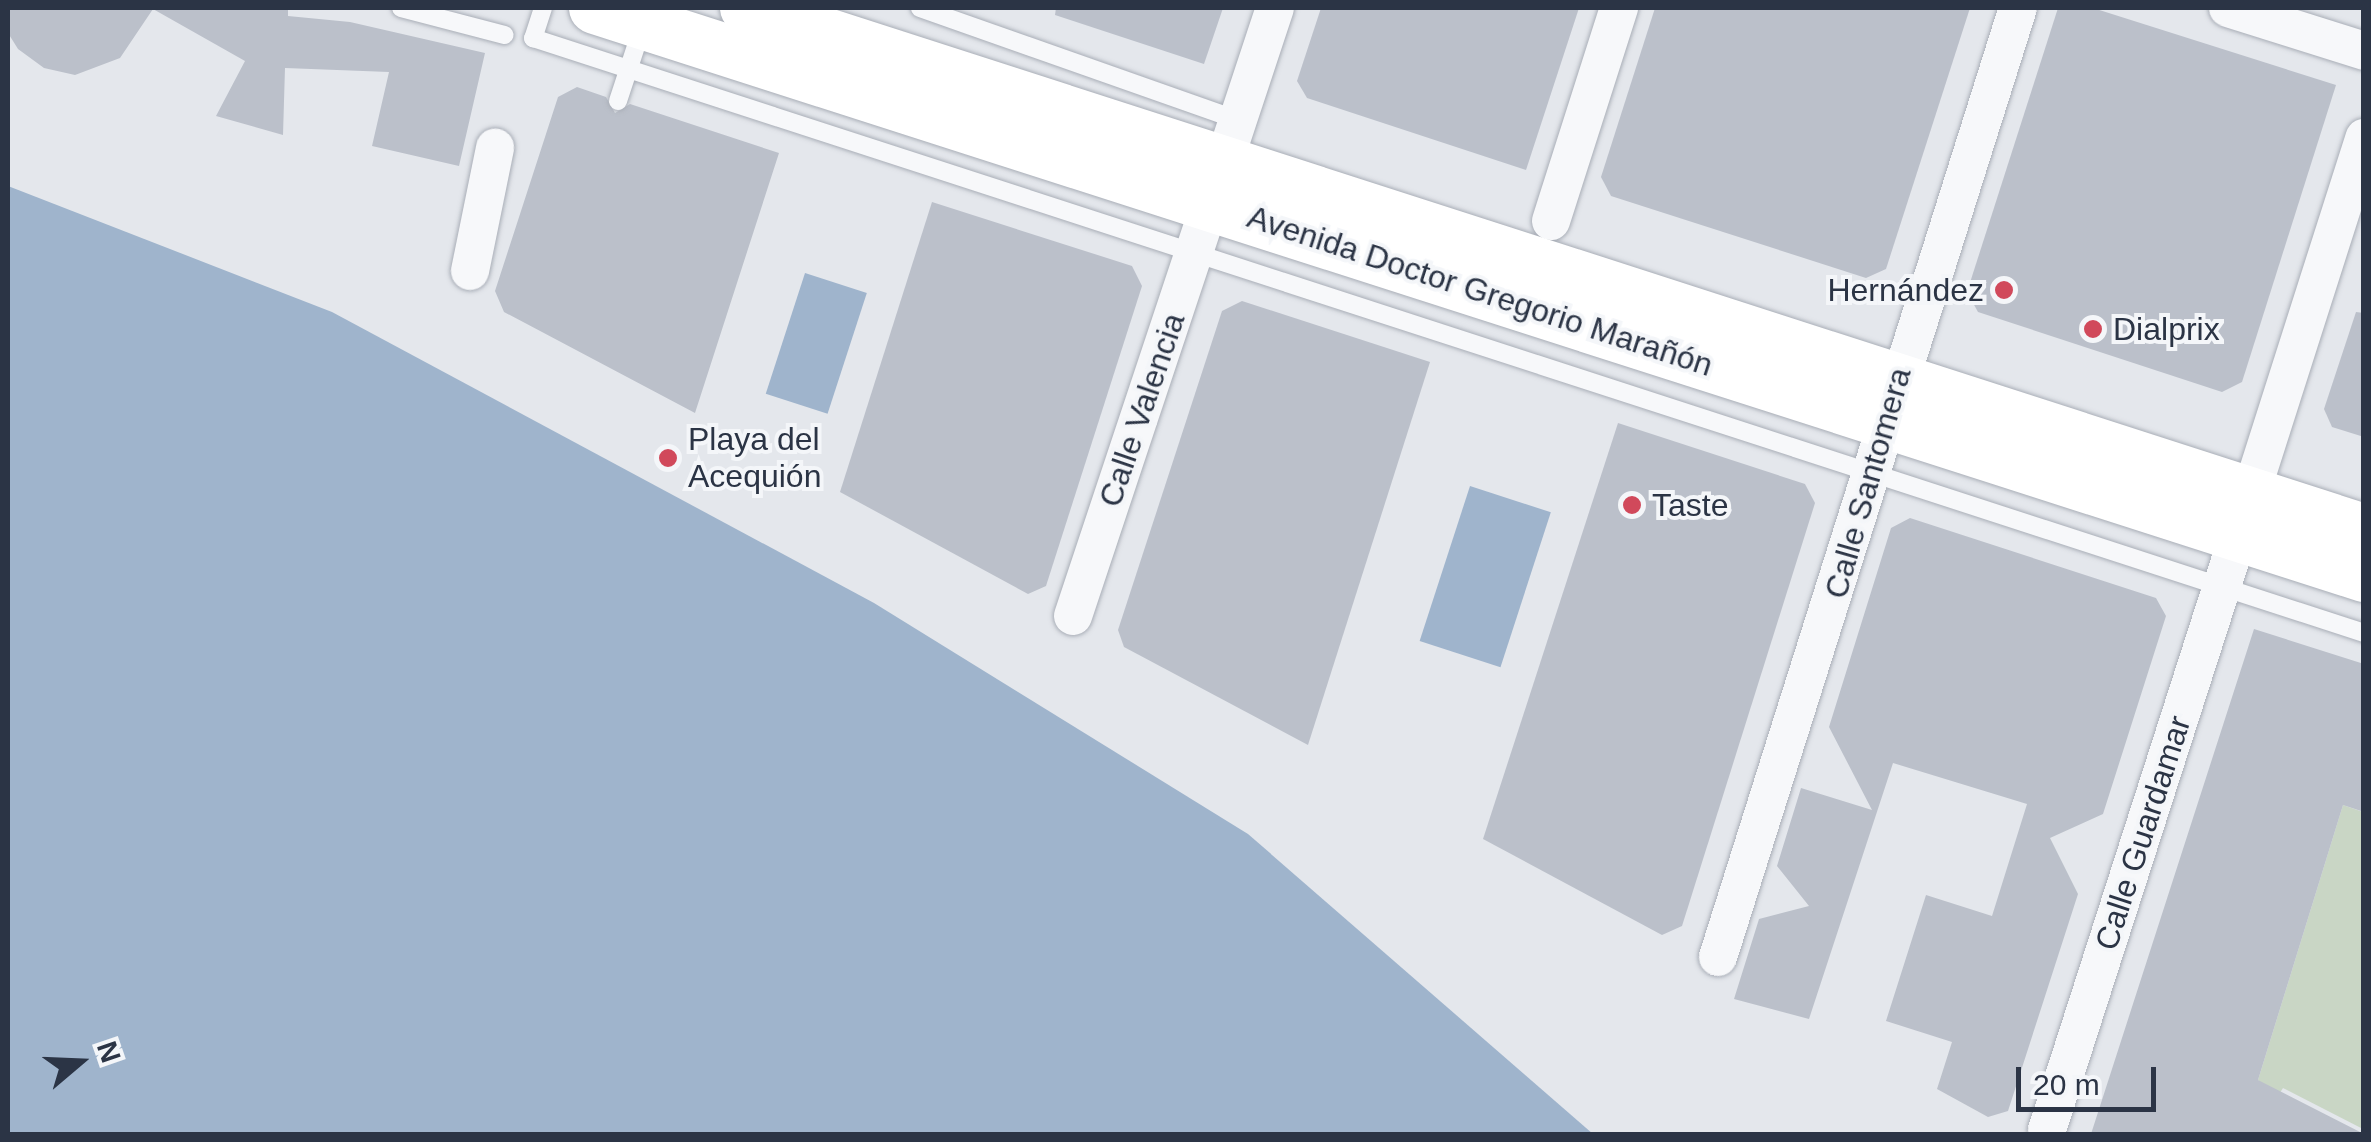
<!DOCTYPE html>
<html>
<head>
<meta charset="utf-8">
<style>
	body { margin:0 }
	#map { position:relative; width:2371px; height:1142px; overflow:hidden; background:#e4e7ec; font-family:Arial,sans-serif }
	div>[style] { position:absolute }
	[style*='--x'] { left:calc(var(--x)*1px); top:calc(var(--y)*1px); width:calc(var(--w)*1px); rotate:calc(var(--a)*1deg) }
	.green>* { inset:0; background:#c9d6c5 }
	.water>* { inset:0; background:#9fb4cc; transform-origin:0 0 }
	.building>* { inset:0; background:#bbc0ca }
	.roads { filter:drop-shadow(0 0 2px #a9aeb7) drop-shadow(0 0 2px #a9aeb7) }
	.lane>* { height:18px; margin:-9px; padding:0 9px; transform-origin:9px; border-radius:9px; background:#f7f8fa }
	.street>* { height:38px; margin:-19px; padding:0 19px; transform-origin:19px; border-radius:19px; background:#f7f8fa }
	.secondary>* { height:52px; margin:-26px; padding:0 26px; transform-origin:26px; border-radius:26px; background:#fff }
	.dots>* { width:28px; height:28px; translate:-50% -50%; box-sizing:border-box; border:5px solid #f4f6f9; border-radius:50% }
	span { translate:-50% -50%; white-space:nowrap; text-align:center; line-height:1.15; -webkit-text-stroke:8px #f4f6f9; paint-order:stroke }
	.poi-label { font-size:32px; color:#2b3445 }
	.right { translate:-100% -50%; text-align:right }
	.left { translate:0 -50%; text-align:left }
	.street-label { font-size:32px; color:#2b3445 }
	.frame { position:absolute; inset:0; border:10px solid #2b3445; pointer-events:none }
	.north { position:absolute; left:30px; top:1012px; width:100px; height:100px; -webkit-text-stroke:8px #f4f6f9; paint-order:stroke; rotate:71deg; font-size:28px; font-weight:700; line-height:40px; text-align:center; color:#2b3445 }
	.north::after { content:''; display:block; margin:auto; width:35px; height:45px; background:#2b3445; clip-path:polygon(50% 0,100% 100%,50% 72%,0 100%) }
	.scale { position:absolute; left:2016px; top:1067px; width:140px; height:45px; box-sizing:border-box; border:5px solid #2b3445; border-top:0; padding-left:12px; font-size:30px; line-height:35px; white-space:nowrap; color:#2b3445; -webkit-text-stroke:8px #f4f6f9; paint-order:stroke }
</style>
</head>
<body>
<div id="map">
	<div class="green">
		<div style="clip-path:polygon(2343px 805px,2363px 812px,2363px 1129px,2283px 1088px,2276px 1099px,2258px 1080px)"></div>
	</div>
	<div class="water">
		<div style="clip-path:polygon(8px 186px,332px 312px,874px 603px,1248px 834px,1593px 1134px,8px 1134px)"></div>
		<div style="left:805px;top:273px;width:65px;height:127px;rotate:18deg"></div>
		<div style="left:1470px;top:486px;width:85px;height:163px;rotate:18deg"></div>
	</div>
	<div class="building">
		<div style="clip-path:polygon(8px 8px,288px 8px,288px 16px,350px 22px,485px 53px,459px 166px,372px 146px,389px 72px,285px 68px,283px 135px,216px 116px,245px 61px,153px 9px,120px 58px,75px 75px,44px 68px,18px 49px,8px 33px)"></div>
		<div style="clip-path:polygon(1056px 8px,1223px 8px,1204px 64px,1055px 15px)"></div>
		<div style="clip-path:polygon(1321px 8px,1579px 8px,1526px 170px,1307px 98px,1297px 81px)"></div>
		<div style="clip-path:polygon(1655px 8px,1970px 8px,1886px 269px,1866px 278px,1611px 196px,1601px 177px)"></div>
		<div style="clip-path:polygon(2058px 8px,2093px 8px,2336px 85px,2242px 382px,2222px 392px,1978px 312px,1967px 292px)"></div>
		<div style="clip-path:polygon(577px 87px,606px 97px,615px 113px,630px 104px,779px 153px,695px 413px,504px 312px,495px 291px,558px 97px)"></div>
		<div style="clip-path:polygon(932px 202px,1132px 266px,1142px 286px,1046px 586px,1028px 594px,840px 492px)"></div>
		<div style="clip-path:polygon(1242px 301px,1430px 362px,1308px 745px,1124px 647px,1118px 630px,1222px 311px)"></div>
		<div style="clip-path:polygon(2356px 312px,2364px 313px,2364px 437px,2332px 427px,2324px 409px)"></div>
		<div style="clip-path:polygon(1618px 423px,1805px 484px,1815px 503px,1682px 926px,1662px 935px,1483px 839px)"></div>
		<div style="clip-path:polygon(1910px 518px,2156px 598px,2166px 616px,2103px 814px,2050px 838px,2078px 894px,2008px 1111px,1988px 1117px,1937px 1089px,1952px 1042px,1886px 1021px,1926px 895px,1992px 916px,2027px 804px,1893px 763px,1809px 1019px,1734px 999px,1759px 919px,1809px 906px,1777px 866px,1801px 788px,1872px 810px,1829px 727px,1891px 528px)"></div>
		<div style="clip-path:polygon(2254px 629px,2364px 664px,2364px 812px,2343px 805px,2258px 1080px,2364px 1134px,2091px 1134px)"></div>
	</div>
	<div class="roads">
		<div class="lane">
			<div style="--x:401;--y:8;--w:107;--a:14.6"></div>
			<div style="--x:543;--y:8;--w:32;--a:108"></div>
			<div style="--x:533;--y:38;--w:1925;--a:18"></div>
			<div style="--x:920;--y:8;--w:337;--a:19.4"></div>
			<div style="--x:618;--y:101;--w:77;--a:-71.8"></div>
		</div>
		<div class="street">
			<div style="--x:2228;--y:8;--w:143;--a:17.5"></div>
			<div style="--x:1224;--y:162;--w:162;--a:-71.7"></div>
			<div style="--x:1551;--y:221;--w:224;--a:-72.3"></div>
			<div style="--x:470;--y:271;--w:126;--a:-78.5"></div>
			<div style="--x:2251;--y:493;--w:373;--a:-72.3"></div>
			<div style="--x:1073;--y:616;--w:433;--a:-71.6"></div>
			<div style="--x:1718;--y:957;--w:995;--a:-72.46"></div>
			<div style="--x:2047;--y:1130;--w:624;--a:-72.17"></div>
		</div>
		<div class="secondary">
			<div style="--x:595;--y:8;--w:1858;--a:17.8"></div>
			<div style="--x:746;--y:8;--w:1700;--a:17.88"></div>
		</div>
	</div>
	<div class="dots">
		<div style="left:2004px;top:290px;background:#d1495b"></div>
		<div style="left:2093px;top:329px;background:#d1495b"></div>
		<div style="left:668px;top:458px;background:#d1495b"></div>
		<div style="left:1632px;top:505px;background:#d1495b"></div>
	</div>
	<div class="poi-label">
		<span class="right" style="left:1984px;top:290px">Hernández</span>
		<span class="left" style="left:2113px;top:329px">Dialprix</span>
		<span class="left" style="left:688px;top:458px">Playa del<br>Acequión</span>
		<span class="left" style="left:1652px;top:505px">Taste</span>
	</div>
	<div class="street-label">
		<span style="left:1480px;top:291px;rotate:18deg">Avenida Doctor Gregorio Marañón</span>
		<span style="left:1142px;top:410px;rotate:-71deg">Calle Valencia</span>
		<span style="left:1868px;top:483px;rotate:-74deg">Calle Santomera</span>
		<span style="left:2143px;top:833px;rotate:-72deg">Calle Guardamar</span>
	</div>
	<div class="frame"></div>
	<div class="north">N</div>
	<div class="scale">20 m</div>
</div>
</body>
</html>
